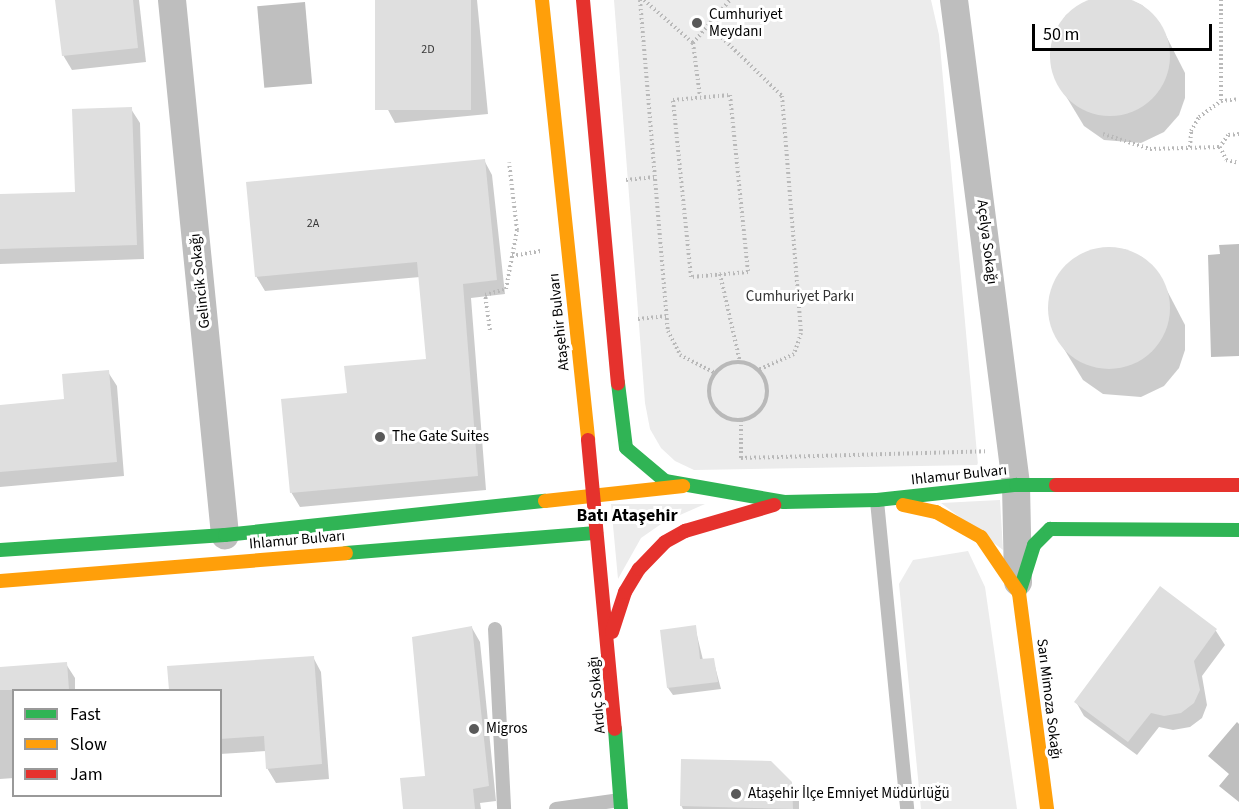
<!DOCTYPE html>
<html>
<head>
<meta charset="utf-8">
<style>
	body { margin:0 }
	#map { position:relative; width:1239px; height:809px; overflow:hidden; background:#fff; font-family:"Source Sans 3",sans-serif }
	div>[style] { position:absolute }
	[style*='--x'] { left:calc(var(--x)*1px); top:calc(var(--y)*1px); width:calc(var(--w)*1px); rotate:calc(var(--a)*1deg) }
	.green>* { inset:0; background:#ececec }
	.water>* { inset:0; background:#bfbfbf; transform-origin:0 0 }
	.shadow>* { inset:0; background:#0003 }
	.building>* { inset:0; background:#dfdfdf; transform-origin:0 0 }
	.round { border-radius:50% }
	.path>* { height:4px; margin-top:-2px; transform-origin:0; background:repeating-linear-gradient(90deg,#b9b9b9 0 1.5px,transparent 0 4.5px) }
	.path>.ring { margin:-2px; padding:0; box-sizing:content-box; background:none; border:4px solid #b9b9b9; border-radius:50% }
	.lane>* { height:14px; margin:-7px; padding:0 7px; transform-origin:7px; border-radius:7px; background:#bebebe }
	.street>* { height:28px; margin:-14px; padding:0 14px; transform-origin:14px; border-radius:14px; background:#bebebe }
	.fast>* { height:14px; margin:-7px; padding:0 7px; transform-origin:7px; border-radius:7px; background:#30b455 }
	.slow>* { height:14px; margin:-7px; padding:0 7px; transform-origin:7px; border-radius:7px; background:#ff9f0a }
	.jam>* { height:14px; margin:-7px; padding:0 7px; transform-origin:7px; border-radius:7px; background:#e5322d }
	.dots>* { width:16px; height:16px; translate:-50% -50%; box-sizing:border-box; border:3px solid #fff; border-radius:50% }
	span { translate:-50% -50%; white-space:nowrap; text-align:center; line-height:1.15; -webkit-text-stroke:6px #fff; paint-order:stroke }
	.number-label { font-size:12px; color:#383838 }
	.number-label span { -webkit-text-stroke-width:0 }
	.poi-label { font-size:15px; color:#000 }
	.left { translate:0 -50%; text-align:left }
	.street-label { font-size:15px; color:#000 }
	.park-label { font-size:15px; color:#333 }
	.quarter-label { font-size:18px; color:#000; font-weight:700 }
	.legend { position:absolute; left:12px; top:689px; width:210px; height:108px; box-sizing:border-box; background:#fff; border:2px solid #999; margin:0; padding:8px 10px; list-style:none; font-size:18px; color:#000 }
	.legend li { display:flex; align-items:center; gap:12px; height:30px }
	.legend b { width:30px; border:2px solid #999 }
	.scale { position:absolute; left:1032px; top:24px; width:180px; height:27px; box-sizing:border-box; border:3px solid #000; border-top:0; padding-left:8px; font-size:18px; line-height:21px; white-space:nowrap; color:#000; -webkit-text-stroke:4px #fff; paint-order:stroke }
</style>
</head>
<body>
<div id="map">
	<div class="green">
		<div style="clip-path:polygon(614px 0,931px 0,939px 35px,978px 465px,694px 470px,675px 461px,661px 448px,650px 429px,645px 403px)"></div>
		<div style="clip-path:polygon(1000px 500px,1003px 550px,941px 503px)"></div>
		<div style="clip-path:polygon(611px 504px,705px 504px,664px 522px,641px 538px,618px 579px)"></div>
		<div style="clip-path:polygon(968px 551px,985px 587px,1017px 809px,921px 809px,899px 584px,913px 560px)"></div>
	</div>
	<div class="water">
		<div style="left:305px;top:2px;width:82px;height:48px;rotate:85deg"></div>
		<div style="clip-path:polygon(1239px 244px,1239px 356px,1211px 357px,1208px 255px,1220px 254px,1219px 245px)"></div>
		<div style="clip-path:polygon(1237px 722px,1239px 724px,1239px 802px,1219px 786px,1229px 774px,1208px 756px)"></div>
	</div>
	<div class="shadow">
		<div style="clip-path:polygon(57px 0,139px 0,146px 62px,72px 70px,63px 55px)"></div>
		<div style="clip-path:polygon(377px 0,477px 0,488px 114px,395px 123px,387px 108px)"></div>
		<div style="clip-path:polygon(1091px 0,1130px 0,1142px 5px,1159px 22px,1185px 73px,1185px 98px,1179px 115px,1164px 132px,1141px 143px,1104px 140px,1084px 126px,1055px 78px,1050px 55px,1054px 34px,1066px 15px)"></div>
		<div style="clip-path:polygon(131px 109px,140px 123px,144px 259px,0 264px,0 196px,76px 193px)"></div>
		<div style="clip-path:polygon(484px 160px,492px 175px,505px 294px,471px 298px,486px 490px,300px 507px,291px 492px,348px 394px,428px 360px,420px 277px,265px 291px,256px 276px)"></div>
		<div style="clip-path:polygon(1102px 248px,1124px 249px,1142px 257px,1159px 275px,1185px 325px,1185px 350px,1179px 368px,1164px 386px,1141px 397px,1103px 394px,1083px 380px,1053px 331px,1049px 308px,1053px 286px,1065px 267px,1082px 254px)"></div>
		<div style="clip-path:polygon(108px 372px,117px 386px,124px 476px,0 487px,0 406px,65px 401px)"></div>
		<div style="clip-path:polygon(1160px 588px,1216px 631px,1225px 645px,1202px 676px,1207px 705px,1202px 718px,1190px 727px,1173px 730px,1159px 727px,1137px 755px,1084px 716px,1076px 702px)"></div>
		<div style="clip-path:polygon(695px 627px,703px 660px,713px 659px,721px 689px,673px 695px,668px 688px)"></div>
		<div style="clip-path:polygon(472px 628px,480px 642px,496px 801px,480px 803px,481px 809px,404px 809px,427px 778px)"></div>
		<div style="clip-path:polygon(313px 657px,321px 672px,329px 779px,276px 783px,267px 768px,266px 751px,220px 754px,220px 690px,170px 690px,169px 668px)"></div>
		<div style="clip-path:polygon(66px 664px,75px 678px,75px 690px,14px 690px,14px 778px,0 779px,0 668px)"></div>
		<div style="clip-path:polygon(791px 783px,799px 797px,799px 809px,683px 809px,681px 805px)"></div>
	</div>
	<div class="building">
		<div class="round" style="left:1050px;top:-4px;width:120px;height:120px"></div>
		<div style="clip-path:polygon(55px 0,133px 0,138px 48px,62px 56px)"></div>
		<div style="left:375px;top:0;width:96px;height:110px"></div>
		<div style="clip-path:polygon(132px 107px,137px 245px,0 249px,0 194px,75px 192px,72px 109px)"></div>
		<div style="clip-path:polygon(485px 159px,497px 280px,463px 284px,478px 476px,290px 493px,281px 399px,347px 393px,344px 366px,426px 359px,417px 262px,255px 277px,246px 182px)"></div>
		<div class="round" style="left:1048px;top:247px;width:122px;height:122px"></div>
		<div style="clip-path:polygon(109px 370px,117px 462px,0 472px,0 405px,64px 399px,62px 374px)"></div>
		<div style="clip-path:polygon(1160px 586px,1217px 629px,1194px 661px,1200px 690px,1194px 703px,1181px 713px,1164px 716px,1151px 713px,1128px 742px,1074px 702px)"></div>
		<div style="clip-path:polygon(696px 625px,700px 659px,714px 658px,718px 682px,667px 688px,660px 630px)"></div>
		<div style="clip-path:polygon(472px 626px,489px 786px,473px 789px,475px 809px,403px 809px,400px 778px,425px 776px,412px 637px)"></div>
		<div style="clip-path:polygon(314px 656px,322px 764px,266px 769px,264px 736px,220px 739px,220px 690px,169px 690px,167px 666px)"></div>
		<div style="clip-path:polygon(67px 662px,69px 690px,0 690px,0 667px)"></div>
		<div style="clip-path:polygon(681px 759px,771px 761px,792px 782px,793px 809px,680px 806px)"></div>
	</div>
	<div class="path">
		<div style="--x:640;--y:0;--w:332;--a:85.2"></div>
		<div style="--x:668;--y:331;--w:27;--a:63"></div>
		<div style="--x:680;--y:355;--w:39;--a:27"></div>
		<div style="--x:644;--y:0;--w:65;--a:41.3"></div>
		<div style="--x:693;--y:43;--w:57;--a:-49.3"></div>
		<div style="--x:1221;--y:0;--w:101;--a:90"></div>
		<div style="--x:709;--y:25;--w:102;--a:44.2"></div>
		<div style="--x:782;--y:96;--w:238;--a:85.4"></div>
		<div style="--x:801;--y:333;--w:22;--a:108"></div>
		<div style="--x:794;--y:354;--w:39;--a:156"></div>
		<div style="--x:693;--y:43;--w:54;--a:82.6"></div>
		<div style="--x:730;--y:95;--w:178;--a:84.2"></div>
		<div style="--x:748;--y:272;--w:57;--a:175"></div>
		<div style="--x:691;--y:277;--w:178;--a:-95.8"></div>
		<div style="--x:673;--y:100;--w:57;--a:-5"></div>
		<div style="--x:1103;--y:134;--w:49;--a:17.7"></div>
		<div style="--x:1150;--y:149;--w:70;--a:-1.6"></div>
		<div style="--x:1239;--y:134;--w:11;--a:175"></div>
		<div style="--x:1228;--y:135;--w:14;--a:124"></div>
		<div style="--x:1220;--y:147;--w:14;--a:65"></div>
		<div style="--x:1226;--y:160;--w:13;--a:13"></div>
		<div style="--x:1190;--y:147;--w:16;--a:-86"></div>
		<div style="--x:1191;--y:131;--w:16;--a:-60"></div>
		<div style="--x:1199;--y:117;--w:27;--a:-36"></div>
		<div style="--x:1221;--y:101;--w:18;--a:-6"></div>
		<div style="--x:626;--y:180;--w:29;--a:-6"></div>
		<div style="--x:512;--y:256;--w:29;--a:-10"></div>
		<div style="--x:720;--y:274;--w:90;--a:77.2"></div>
		<div style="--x:638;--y:319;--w:29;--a:-6"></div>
		<div style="--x:490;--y:330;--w:35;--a:-98"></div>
		<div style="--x:485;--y:295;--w:22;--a:-16"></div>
		<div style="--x:506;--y:289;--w:60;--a:-79.4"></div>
		<div style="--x:517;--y:230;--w:68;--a:-96.7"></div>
		<div class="ring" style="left:709px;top:362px;width:54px;height:54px"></div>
		<div style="--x:741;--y:420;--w:38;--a:90"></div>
		<div style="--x:741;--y:458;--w:246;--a:-1.6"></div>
	</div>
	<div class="lane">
		<div style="--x:877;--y:501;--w:309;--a:84.4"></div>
		<div style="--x:495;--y:629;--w:180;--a:87.1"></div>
		<div style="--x:556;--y:809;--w:65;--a:-8"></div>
	</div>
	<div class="street">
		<div style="--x:172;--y:0;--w:538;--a:84.34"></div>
		<div style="--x:954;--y:0;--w:489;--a:82.7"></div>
		<div style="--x:1016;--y:485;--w:97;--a:88.8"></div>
	</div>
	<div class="fast">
		<div style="--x:618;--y:383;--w:65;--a:83"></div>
		<div style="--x:626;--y:448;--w:51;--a:40.2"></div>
		<div style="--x:665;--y:481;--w:121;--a:10"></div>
		<div style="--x:784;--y:502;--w:93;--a:-1.2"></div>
		<div style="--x:877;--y:500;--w:140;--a:-6.2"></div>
		<div style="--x:1016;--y:485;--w:40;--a:0"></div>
		<div style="--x:0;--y:550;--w:225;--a:-3.8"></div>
		<div style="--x:225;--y:535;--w:322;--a:-6.1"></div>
		<div style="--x:346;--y:553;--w:251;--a:-4.6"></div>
		<div style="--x:1019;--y:593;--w:50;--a:-72.6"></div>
		<div style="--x:1034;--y:545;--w:23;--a:-45"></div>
		<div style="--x:1050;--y:529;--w:189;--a:0.3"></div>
		<div style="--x:615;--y:729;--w:80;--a:85.7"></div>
	</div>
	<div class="slow">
		<div style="--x:542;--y:0;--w:442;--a:84"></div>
		<div style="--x:545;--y:501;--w:139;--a:-6.2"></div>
		<div style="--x:903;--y:505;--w:34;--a:12"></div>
		<div style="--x:936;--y:512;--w:51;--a:29.1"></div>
		<div style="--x:981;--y:537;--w:68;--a:55.8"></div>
		<div style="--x:1019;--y:593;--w:218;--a:82.6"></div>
		<div style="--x:0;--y:581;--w:347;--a:-4.6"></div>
	</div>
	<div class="jam">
		<div style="--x:583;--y:0;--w:385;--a:84.8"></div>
		<div style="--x:588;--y:440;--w:290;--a:84.7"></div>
		<div style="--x:1056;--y:485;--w:183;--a:0"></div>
		<div style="--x:612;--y:632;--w:42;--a:-72"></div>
		<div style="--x:625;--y:592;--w:27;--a:-59"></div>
		<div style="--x:639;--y:569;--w:37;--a:-46"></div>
		<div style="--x:665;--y:542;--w:23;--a:-29"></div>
		<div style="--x:685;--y:531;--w:93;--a:-16.3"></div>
	</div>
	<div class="dots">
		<div style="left:697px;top:23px;background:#595959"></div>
		<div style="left:380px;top:437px;background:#595959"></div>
		<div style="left:474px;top:729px;background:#595959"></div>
		<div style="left:736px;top:794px;background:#595959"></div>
	</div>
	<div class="number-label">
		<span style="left:428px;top:50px">2D</span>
		<span style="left:313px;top:224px">2A</span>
	</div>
	<div class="poi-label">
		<span class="left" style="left:709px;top:23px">Cumhuriyet<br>Meydanı</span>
		<span class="left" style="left:392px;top:437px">The Gate Suites</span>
		<span class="left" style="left:486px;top:729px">Migros</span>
		<span class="left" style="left:748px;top:794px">Ataşehir İlçe Emniyet Müdürlüğü</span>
	</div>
	<div class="street-label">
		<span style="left:987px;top:242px;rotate:83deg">Açelya Sokağı</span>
		<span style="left:200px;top:281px;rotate:-96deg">Gelincik Sokağı</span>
		<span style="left:559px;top:322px;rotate:-96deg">Ataşehir Bulvarı</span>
		<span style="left:959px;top:475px;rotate:-6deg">Ihlamur Bulvarı</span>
		<span style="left:297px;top:540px;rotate:-5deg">Ihlamur Bulvarı</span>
		<span style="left:597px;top:695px;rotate:-95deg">Ardıç Sokağı</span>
		<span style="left:1049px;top:699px;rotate:83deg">Sarı Mimoza Sokağı</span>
	</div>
	<div class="park-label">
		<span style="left:800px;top:297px">Cumhuriyet Parkı</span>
	</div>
	<div class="quarter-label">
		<span style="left:627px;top:516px">Batı Ataşehir</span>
	</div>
	<ul class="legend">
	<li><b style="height:8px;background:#30b455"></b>Fast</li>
	<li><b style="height:8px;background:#ff9f0a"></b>Slow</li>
	<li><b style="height:8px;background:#e5322d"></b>Jam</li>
	</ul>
	<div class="scale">50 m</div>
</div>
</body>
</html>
